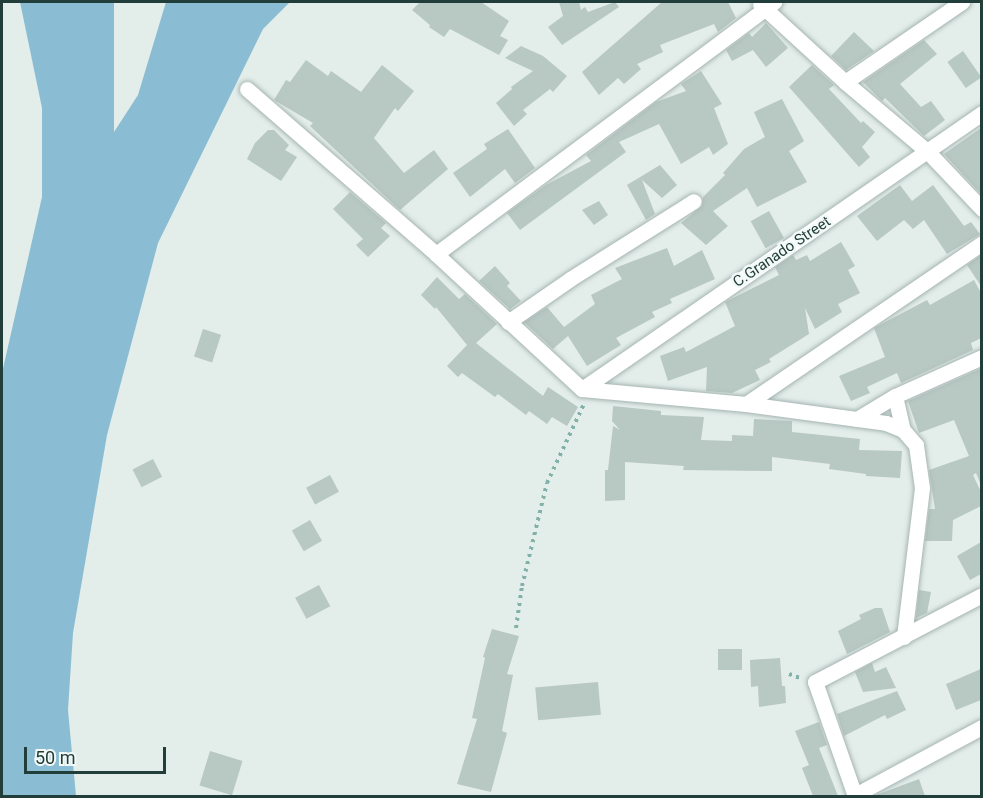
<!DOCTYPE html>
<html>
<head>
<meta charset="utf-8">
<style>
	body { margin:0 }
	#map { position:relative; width:983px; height:798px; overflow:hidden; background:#e3edea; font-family:Roboto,sans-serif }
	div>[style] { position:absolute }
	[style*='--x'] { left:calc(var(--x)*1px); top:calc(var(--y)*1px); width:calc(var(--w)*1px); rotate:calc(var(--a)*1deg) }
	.water>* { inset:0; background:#8abdd3 }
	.building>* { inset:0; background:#b8c8c3; transform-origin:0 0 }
	.path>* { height:4px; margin-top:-2px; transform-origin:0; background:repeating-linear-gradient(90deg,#82b1a9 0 3px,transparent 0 7.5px) }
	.roads { filter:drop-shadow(0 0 2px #a5b5b2) drop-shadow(0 0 2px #a5b5b2) }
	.street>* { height:15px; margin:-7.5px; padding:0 7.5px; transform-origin:7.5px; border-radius:7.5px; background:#fff }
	span { translate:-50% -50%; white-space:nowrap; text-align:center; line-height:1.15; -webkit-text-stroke:5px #f3f9f7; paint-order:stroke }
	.street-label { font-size:15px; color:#223e3b }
	.frame { position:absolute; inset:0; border:3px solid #223e3b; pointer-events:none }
	.scale { position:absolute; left:24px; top:747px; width:142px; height:27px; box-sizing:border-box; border:3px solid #223e3b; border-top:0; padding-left:8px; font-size:18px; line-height:21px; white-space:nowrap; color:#223e3b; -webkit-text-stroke:4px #f3f9f7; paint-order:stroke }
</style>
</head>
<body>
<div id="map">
	<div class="water">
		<div style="clip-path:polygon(20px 2px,114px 2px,114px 132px,138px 95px,166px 2px,290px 2px,263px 29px,158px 243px,107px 435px,73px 633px,68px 710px,76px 796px,2px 796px,2px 373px,42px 197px,42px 108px)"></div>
	</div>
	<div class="building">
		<div style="clip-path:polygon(420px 2px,481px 2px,509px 21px,500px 36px,508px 40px,499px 55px,450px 29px,444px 37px,429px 27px,430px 25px,412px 10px)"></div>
		<div style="clip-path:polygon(559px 2px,579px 2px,581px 10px,585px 7px,588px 12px,615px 2px,619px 7px,562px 45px,548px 27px,563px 16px)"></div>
		<div style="clip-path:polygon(662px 2px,728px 2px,736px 18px,718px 32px,714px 24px,660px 45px,663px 52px,637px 64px,641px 69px,624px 84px,618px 78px,599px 95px,582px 72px)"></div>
		<div style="clip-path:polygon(766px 23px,788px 48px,766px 67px,753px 50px,732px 61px,726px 50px,749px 33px,752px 37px)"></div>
		<div style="clip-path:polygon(854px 32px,874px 51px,846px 70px,831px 56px)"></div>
		<div style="clip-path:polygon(924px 40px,937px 54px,900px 84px,921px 107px,931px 101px,945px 120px,924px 136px,885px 98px,882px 101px,863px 82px)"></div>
		<div style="clip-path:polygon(521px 46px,543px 56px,567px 76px,553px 92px,550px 89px,523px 110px,527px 114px,514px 126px,496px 103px,512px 89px,511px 87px,533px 71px,505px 58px)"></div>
		<div style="left:963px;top:51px;width:32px;height:19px;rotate:55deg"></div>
		<div style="clip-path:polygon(306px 60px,328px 76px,331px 71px,361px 92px,382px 65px,414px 91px,398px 111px,395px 108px,374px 138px,404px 173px,434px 150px,448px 169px,400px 210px,310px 126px,313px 123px,274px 100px,286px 80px,290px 82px)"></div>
		<div style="clip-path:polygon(812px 65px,834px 85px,829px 89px,861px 123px,863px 121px,875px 132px,862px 147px,870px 157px,859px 167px,789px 87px)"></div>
		<div style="clip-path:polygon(701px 71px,722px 104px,714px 108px,728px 144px,713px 155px,709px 147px,681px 164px,659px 124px,619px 142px,626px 152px,520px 230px,507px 213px,546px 185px,591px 161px,586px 155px,656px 102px,686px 91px,681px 84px)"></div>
		<div style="clip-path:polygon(782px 99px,804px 141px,789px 151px,807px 182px,757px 207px,747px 188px,713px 211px,728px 226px,706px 245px,681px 223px,702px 206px,703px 197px,725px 175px,723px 173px,744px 149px,765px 137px,754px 112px)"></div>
		<div style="clip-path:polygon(981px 128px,981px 194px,944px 154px)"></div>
		<div style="clip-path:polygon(508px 129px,535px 168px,515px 183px,505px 169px,470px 197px,453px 173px,487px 149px,484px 144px)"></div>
		<div style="clip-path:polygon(268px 130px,274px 130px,289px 145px,285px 150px,297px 157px,281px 181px,247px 159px,255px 143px)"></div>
		<div style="clip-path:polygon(660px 165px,677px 185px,662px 198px,642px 180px,655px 214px,646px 220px,627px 185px)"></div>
		<div style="clip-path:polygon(900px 185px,912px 201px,933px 185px,964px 226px,971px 222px,980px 234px,947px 254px,924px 220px,913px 229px,904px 220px,877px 241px,857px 216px)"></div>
		<div style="clip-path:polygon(350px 192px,386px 223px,381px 228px,390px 236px,368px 257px,356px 245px,363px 239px,333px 209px)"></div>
		<div style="clip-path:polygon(599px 201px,608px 215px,594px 225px,582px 210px)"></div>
		<div style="left:769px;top:211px;width:31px;height:21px;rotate:61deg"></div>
		<div style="clip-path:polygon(841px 242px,855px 266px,848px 270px,860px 293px,838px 304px,842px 312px,815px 329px,805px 308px,809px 334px,769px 359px,771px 362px,755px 370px,760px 380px,732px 393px,706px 391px,707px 367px,668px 381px,660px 356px,684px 347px,686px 352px,735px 326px,725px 302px,779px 275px,775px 267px,793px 255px,796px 260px,807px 255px,810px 261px)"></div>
		<div style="clip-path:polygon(667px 248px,674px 266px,702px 250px,715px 279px,670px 299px,672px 303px,652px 312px,655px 317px,616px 338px,621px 345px,587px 366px,568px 336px,553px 349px,524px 322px,547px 307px,564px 327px,595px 304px,591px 295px,622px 279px,615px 268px)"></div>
		<div style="clip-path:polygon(981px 255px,981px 286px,967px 265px)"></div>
		<div style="clip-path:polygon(495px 266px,510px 283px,507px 286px,521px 301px,510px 309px,479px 281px)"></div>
		<div style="clip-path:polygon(437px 277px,459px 299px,465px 294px,497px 324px,476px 343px,543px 396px,548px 387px,578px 407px,567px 426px,552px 417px,547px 424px,529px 411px,526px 415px,498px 394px,495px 397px,462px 373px,458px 377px,447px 366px,467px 345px,436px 307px,435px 309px,421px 295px)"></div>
		<div style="clip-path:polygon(974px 280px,981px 293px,981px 338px,971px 343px,973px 350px,901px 383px,897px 373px,867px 387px,870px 393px,851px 401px,839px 376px,885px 357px,874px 328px,927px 300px,930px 305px)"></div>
		<div style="left:203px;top:329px;width:19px;height:29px;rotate:18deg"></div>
		<div style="clip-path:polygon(980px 369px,981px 485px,976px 473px,973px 475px,981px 492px,981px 506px,953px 520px,952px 541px,925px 541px,929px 509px,935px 509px,929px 470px,969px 456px,954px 420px,919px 433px,908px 401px)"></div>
		<div style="clip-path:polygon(613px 406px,661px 411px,661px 415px,704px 417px,701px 440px,732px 441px,732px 435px,753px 436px,754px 419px,792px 421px,792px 432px,860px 439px,859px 450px,902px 451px,900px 478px,866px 476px,866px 474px,829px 469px,830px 464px,772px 457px,772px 471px,683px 470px,684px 466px,625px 462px,625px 500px,605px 501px,605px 470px,608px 470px,613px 426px,620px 430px,612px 421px)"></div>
		<div style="left:153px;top:459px;width:20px;height:23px;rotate:63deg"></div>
		<div style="left:330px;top:475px;width:19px;height:27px;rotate:62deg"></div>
		<div style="left:310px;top:520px;width:24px;height:21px;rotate:60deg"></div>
		<div style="clip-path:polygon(981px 542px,981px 574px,970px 580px,957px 556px)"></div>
		<div style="left:319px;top:585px;width:24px;height:27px;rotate:62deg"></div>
		<div style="clip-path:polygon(919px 590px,931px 592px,927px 613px,916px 618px)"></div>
		<div style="clip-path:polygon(875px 608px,882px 608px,890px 632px,847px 654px,838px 631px,861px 619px,859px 615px)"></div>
		<div style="clip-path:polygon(492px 629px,519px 636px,507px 674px,513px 675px,502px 731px,507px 733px,491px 792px,457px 784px,477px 719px,472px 718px,485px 658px,483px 657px)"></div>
		<div style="left:742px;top:649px;width:21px;height:24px;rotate:90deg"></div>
		<div style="clip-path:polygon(780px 658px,782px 686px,785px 686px,786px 703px,759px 707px,758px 686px,751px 687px,750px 660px)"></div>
		<div style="clip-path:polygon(872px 663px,875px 672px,886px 667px,896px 688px,863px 692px,855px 672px)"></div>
		<div style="clip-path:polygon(981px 669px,981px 700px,956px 710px,946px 684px)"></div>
		<div style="left:598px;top:682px;width:33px;height:63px;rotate:85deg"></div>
		<div style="clip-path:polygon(897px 691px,906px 710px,887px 719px,885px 715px,844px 736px,837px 714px)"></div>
		<div style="clip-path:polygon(819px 722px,827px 745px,819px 748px,838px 796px,813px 796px,802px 768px,809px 765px,795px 731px)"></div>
		<div style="left:210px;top:751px;width:34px;height:36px;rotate:17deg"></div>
		<div style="clip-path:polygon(919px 779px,925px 796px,876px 796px,876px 795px)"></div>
	</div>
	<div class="path">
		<div style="--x:516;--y:628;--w:42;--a:-81.9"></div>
		<div style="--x:522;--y:586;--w:106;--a:-76.4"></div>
		<div style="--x:547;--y:483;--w:87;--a:-64.9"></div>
		<div style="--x:789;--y:674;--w:12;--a:20"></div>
	</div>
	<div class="roads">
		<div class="street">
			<div style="--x:760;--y:4;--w:115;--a:42.5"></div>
			<div style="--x:845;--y:82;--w:109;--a:40.1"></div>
			<div style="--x:928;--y:152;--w:79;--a:46.5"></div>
			<div style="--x:845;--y:82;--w:142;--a:-34.4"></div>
			<div style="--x:247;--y:89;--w:251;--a:41.1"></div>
			<div style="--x:436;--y:254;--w:199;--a:42.8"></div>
			<div style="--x:582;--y:389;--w:165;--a:5.2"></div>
			<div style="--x:746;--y:404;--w:141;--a:7.7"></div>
			<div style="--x:886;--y:423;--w:18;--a:22"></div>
			<div style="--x:903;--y:430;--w:20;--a:49"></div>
			<div style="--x:916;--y:445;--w:43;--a:82.1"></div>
			<div style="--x:922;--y:488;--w:150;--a:96.9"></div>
			<div style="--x:436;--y:254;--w:422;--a:-36.7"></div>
			<div style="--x:508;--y:322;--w:75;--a:-34.7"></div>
			<div style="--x:570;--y:279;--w:146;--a:-32.2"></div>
			<div style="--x:582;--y:389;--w:486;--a:-34.6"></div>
			<div style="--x:895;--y:396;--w:35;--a:77"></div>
			<div style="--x:746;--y:404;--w:286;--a:-34.3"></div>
			<div style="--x:857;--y:419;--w:44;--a:-31.2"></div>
			<div style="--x:895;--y:396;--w:95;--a:-24.1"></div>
			<div style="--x:855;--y:795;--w:144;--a:-28.2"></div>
			<div style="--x:855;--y:796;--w:121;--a:-109.3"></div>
			<div style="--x:815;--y:682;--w:188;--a:-27.5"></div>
		</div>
	</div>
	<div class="street-label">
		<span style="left:782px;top:252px;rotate:-34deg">C.Granado Street</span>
	</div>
	<div class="frame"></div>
	<div class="scale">50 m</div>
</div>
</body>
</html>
